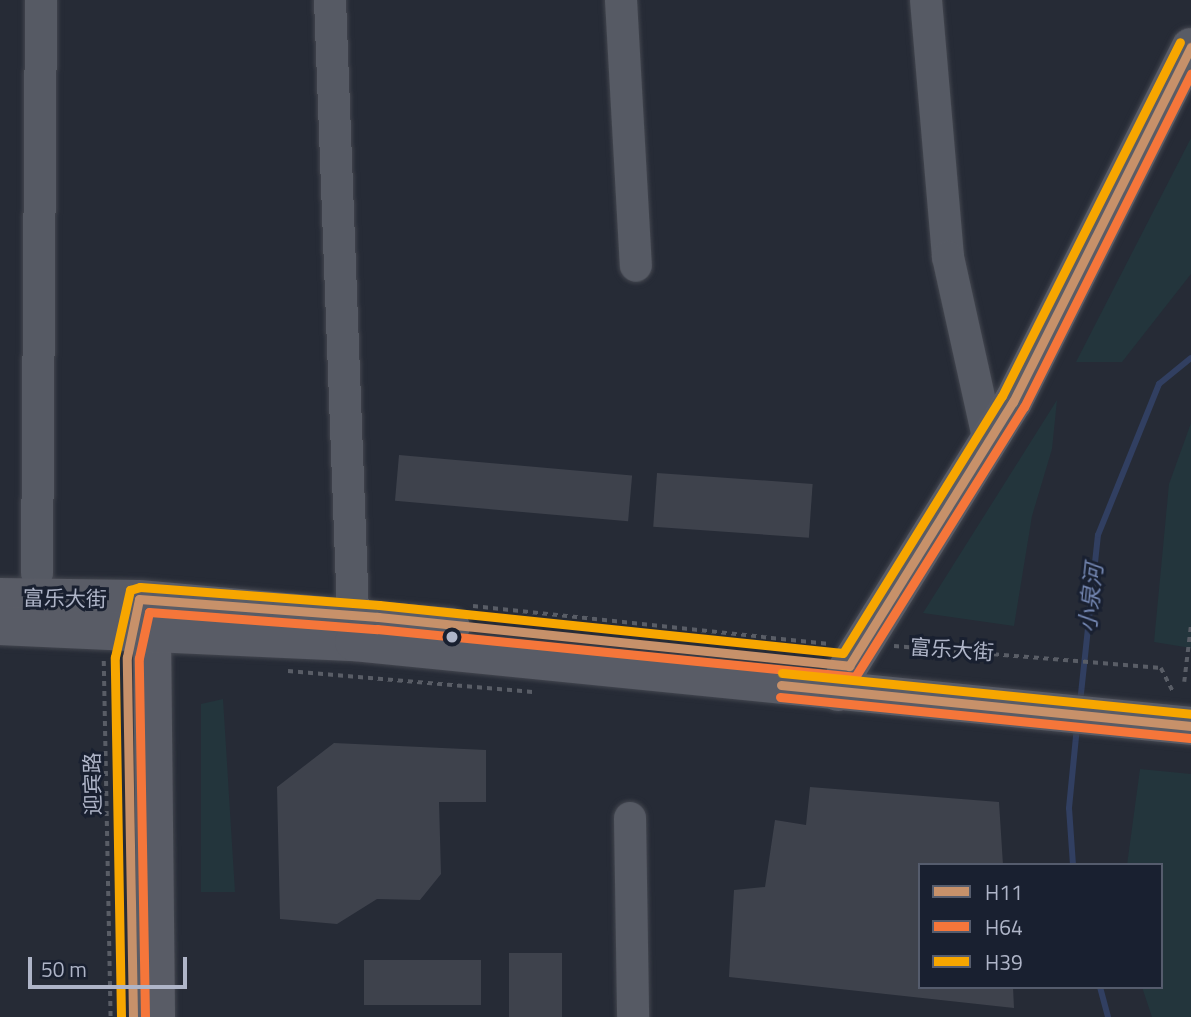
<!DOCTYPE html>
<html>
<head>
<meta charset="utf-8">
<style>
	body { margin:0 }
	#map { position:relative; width:1191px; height:1017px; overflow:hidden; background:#262b36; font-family:"Titillium Web","Noto Sans SC",sans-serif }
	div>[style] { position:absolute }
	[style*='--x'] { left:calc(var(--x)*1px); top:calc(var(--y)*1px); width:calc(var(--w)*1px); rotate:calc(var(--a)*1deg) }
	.green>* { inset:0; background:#23353c }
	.stream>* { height:6px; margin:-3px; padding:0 3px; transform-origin:3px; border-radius:3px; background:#313f61 }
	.building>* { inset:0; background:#3e424c; transform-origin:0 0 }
	.path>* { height:3.5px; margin-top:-1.75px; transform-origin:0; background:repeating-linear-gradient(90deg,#595d66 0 5px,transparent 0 10px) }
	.roads { filter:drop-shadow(0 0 2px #43464f) drop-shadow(0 0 2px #43464f) }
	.minor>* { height:32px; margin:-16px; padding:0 16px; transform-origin:16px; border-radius:16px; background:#565a64 }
	.major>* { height:38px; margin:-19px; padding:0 19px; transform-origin:19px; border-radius:19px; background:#595c66 }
	.bus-1>* { height:9px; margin:-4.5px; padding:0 4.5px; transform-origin:4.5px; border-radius:4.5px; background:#c7916a }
	.bus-2>* { height:9px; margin:-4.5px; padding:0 4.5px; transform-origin:4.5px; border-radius:4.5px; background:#f5763a }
	.bus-3>* { height:9px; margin:-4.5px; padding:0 4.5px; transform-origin:4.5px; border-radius:4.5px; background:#f7a600 }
	.dots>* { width:19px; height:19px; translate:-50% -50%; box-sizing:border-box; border:4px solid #192030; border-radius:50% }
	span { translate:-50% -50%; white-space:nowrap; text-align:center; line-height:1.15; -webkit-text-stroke:6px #192030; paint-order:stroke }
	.street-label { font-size:21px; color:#afb5c8 }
	.water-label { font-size:23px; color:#7487b2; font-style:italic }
	.legend { position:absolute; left:918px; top:863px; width:245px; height:126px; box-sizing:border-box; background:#192030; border:2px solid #555c6d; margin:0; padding:9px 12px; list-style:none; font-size:21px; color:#afb5c8 }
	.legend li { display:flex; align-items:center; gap:14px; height:35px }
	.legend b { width:35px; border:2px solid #555c6d }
	.scale { position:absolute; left:28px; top:957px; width:159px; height:32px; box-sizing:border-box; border:4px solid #afb5c8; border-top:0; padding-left:9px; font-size:21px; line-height:24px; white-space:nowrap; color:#afb5c8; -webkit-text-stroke:5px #192030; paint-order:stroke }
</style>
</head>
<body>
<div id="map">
	<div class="green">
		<div style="clip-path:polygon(1191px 138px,1191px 274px,1122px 362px,1076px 362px)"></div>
		<div style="clip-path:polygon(1057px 400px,1052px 449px,1032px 516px,1014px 626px,923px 613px)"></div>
		<div style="clip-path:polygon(1191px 423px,1191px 648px,1154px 642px,1169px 484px)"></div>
		<div style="clip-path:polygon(223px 699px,235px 892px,201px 892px,201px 704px)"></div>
		<div style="clip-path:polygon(1140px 769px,1191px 774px,1191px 1017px,1152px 1017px,1142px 987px,1161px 987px,1161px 865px,1127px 865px)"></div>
	</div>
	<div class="stream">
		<div style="--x:1080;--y:703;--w:169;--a:-83.9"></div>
		<div style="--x:1098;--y:535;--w:163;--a:-68"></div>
		<div style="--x:1159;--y:384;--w:41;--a:-39.1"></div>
		<div style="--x:1073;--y:865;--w:57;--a:-94"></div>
		<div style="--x:1069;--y:808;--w:81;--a:-84.4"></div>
		<div style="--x:1100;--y:987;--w:31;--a:75"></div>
	</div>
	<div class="building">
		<div style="left:399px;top:455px;width:234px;height:46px;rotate:5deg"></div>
		<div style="left:657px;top:473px;width:156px;height:54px;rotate:4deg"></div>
		<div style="clip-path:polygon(334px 743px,486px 750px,486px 802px,439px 802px,441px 874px,420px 900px,377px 899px,337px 924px,280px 919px,277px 787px)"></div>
		<div style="clip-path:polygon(810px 787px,999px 802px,1003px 865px,920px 865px,920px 987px,1013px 987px,1014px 1008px,729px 977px,734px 890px,765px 887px,775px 820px,806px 825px)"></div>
		<div style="left:509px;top:953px;width:53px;height:64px"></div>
		<div style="left:364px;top:960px;width:117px;height:45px"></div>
	</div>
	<div class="path">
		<div style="--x:473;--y:606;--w:356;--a:6.1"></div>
		<div style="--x:894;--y:646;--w:268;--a:4.7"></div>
		<div style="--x:1161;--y:668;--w:29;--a:63"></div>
		<div style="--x:104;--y:661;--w:356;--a:88.9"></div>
		<div style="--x:288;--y:671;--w:248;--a:4.9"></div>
		<div style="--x:1184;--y:682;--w:59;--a:-83.2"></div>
	</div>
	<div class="roads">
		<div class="minor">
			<div style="--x:330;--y:0;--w:640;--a:87.85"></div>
			<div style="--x:621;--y:0;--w:266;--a:86.8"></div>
			<div style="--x:926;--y:0;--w:258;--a:85.1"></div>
			<div style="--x:948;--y:257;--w:189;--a:77.5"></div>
			<div style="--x:37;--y:573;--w:573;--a:-89.6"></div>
			<div style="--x:630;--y:818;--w:199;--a:89.1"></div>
		</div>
		<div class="major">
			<div style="--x:0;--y:597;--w:139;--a:0.8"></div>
			<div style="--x:139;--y:599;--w:313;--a:5.1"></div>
			<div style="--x:144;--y:611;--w:23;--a:70"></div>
			<div style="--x:152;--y:633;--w:384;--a:89.4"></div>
			<div style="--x:0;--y:626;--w:354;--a:2.6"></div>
			<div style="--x:354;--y:642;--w:841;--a:5.73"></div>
			<div style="--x:838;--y:692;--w:28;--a:-67"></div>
			<div style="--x:849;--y:666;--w:311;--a:-58.2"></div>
			<div style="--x:1013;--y:402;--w:397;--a:-63.4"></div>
		</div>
	</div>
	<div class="bus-1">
		<div style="--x:781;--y:685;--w:412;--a:5.7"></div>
		<div style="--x:133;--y:1017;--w:360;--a:-91"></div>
		<div style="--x:127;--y:657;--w:59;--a:-78.3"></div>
		<div style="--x:139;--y:599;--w:240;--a:4.3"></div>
		<div style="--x:378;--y:617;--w:474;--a:5.9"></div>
		<div style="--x:849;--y:666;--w:311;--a:-58.2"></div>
		<div style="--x:1013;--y:402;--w:397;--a:-63.4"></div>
	</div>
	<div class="bus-2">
		<div style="--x:780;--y:697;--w:412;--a:5.7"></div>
		<div style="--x:145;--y:1017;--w:359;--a:-91"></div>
		<div style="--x:139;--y:658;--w:47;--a:-77.7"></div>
		<div style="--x:149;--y:612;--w:229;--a:4.3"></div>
		<div style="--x:377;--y:629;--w:480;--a:5.7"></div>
		<div style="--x:855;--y:677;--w:319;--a:-58"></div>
		<div style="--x:1024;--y:407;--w:373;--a:-63.4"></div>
	</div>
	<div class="bus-3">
		<div style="--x:782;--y:673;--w:411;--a:5.7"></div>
		<div style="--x:121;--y:1017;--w:360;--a:-91"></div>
		<div style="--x:115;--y:657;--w:69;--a:-77.4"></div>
		<div style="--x:130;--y:590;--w:10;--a:-17"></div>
		<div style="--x:140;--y:587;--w:240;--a:4.3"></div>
		<div style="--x:379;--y:605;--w:466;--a:5.9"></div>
		<div style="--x:843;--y:653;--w:302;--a:-58.3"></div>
		<div style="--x:1002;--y:396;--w:396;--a:-63.3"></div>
	</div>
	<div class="dots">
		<div style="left:452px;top:637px;background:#afb5c8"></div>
	</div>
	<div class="street-label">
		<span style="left:65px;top:598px;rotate:1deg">富乐大街</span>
		<span style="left:952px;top:649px;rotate:4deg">富乐大街</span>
		<span style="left:92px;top:784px;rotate:-91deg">迎宾路</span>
	</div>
	<div class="water-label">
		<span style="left:1091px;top:598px;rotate:-84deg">小泉河</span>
	</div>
	<ul class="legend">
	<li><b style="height:9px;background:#c7916a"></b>H11</li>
	<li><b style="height:9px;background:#f5763a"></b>H64</li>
	<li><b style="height:9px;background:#f7a600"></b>H39</li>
	</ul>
	<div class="scale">50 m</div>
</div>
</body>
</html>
